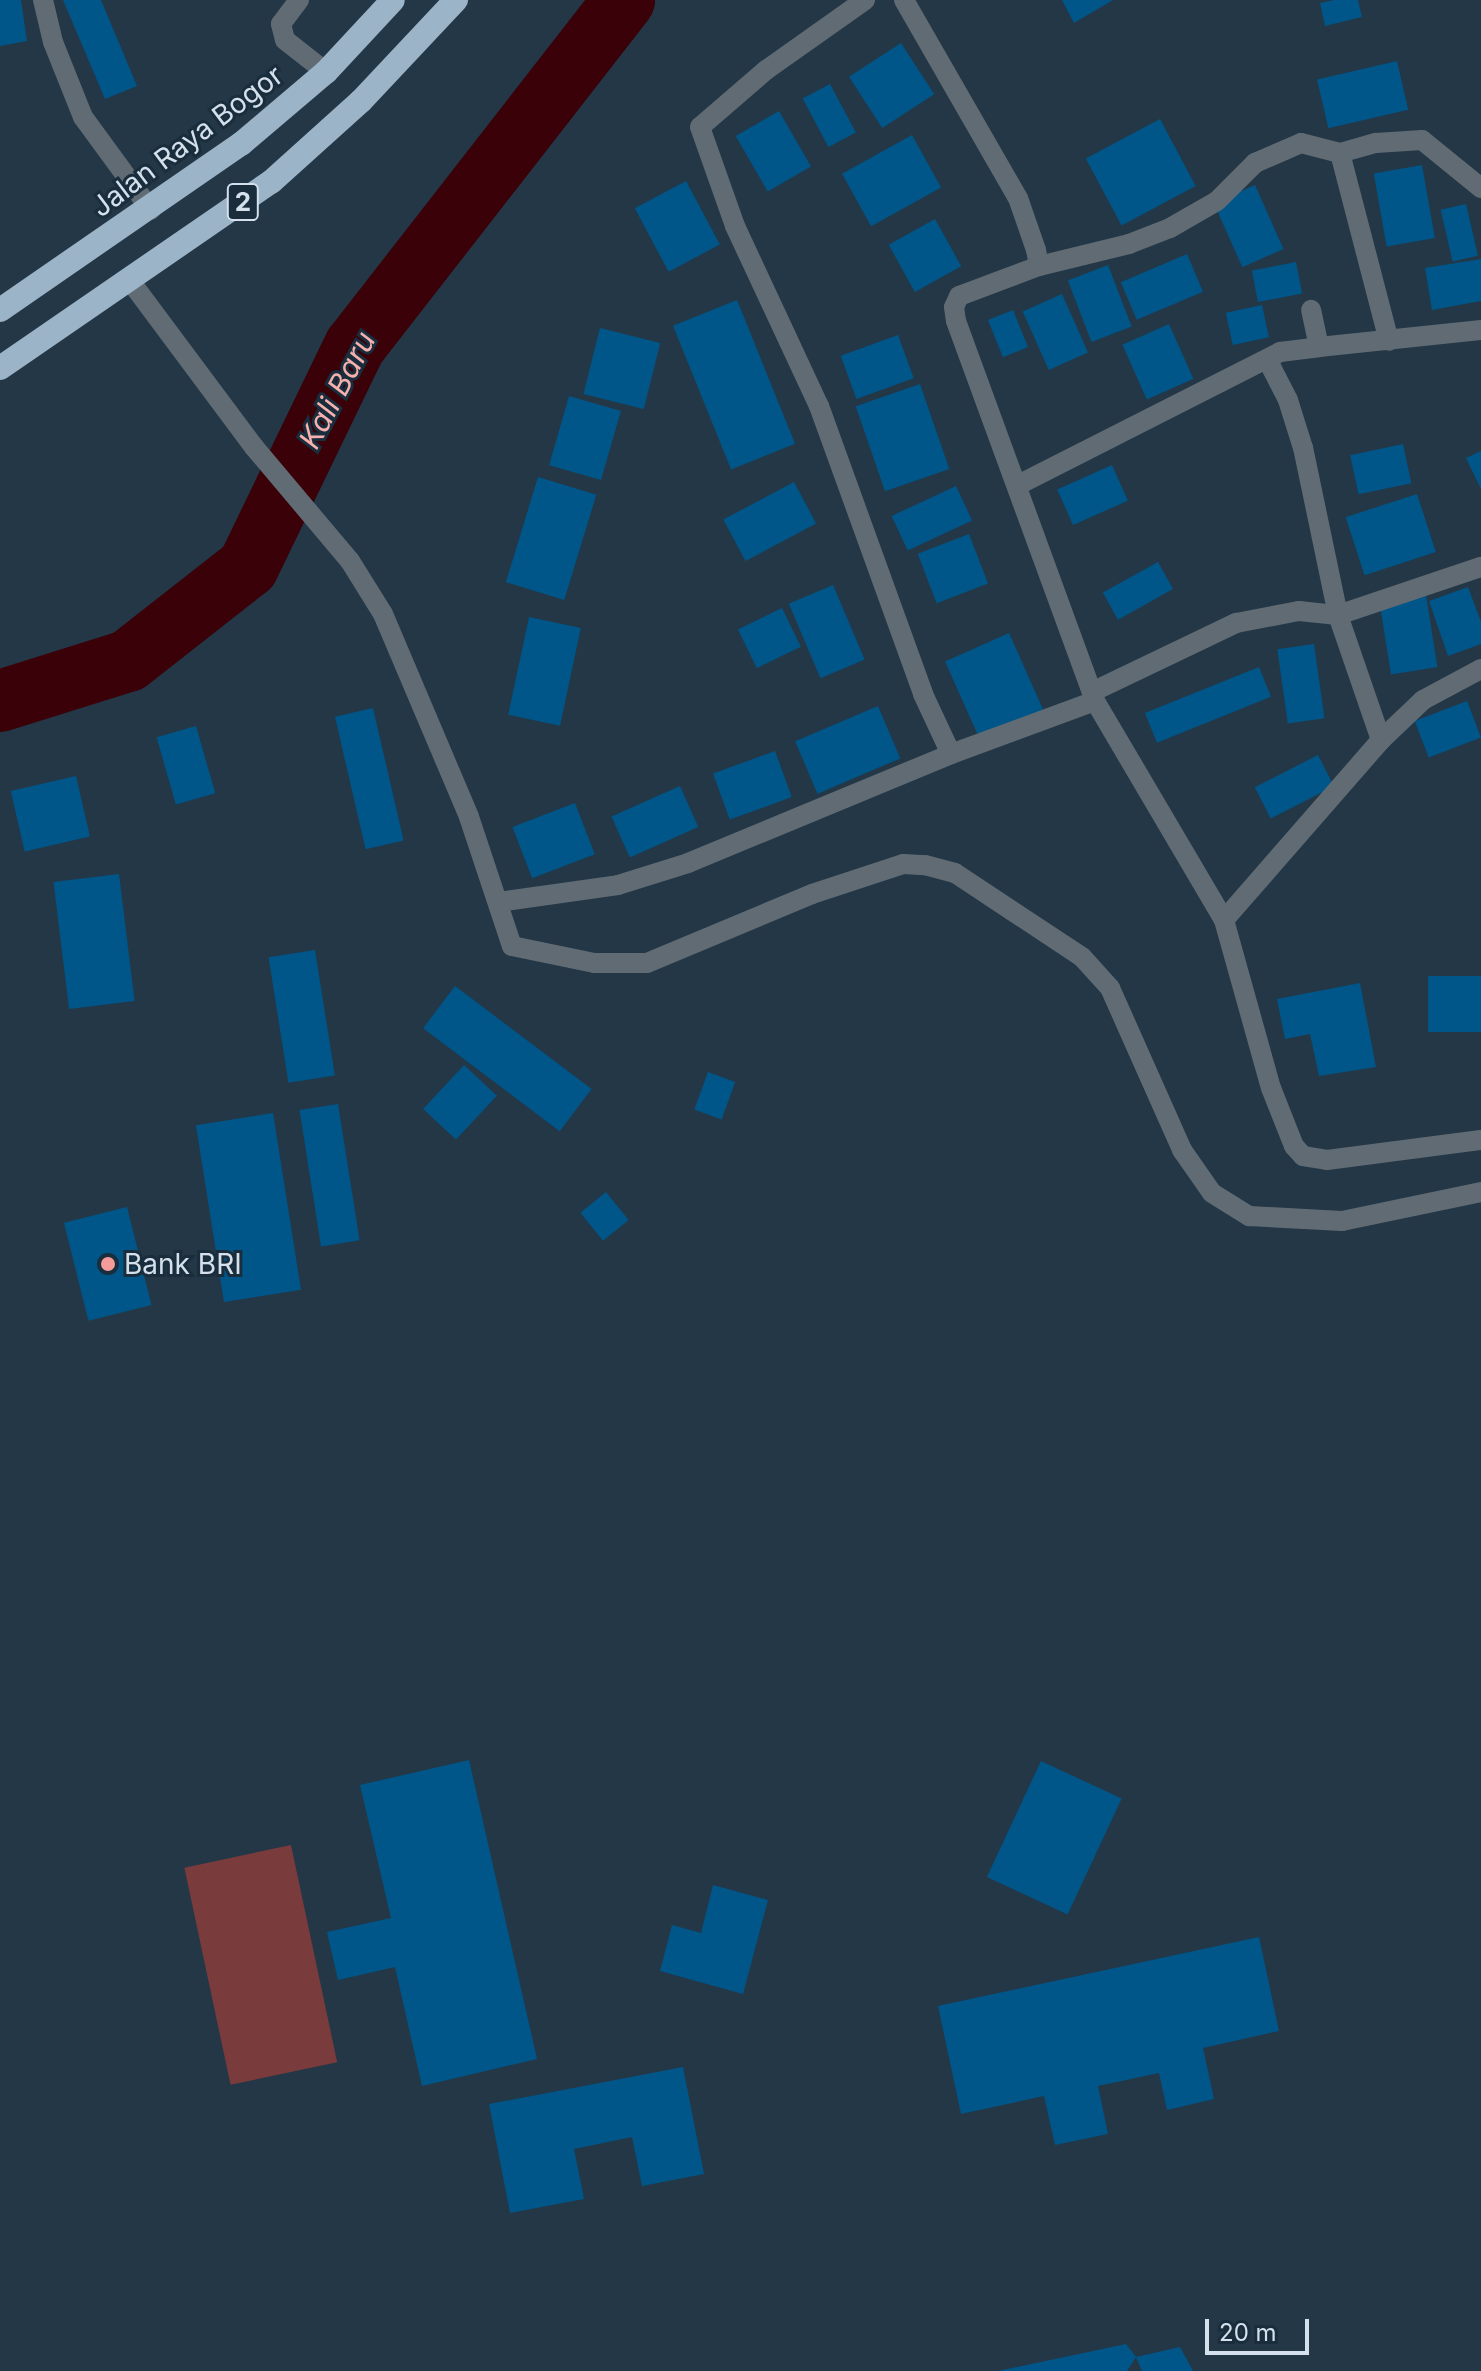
<!DOCTYPE html>
<html>
<head>
<meta charset="utf-8">
<style>
	body { margin:0 }
	#map { position:relative; width:1481px; height:2371px; overflow:hidden; background:#233747; font-family:Inter,sans-serif }
	div>[style] { position:absolute }
	[style*='--x'] { left:calc(var(--x)*1px); top:calc(var(--y)*1px); width:calc(var(--w)*1px); rotate:calc(var(--a)*1deg) }
	.green>* { inset:0; background:#793b3c; transform-origin:0 0 }
	.river>* { height:62px; margin:-31px; padding:0 31px; transform-origin:31px; border-radius:31px; background:#3a0109 }
	.building>* { inset:0; background:#005688; transform-origin:0 0 }
	.minor>* { height:20px; margin:-10px; padding:0 10px; transform-origin:10px; border-radius:10px; background:#616b73 }
	.highway>* { height:24px; margin:-12px; padding:0 12px; transform-origin:12px; border-radius:12px; background:#9cb4c8 }
	.dots>* { width:22px; height:22px; translate:-50% -50%; box-sizing:border-box; border:4px solid #192d3c; border-radius:50% }
	span { translate:-50% -50%; white-space:nowrap; text-align:center; line-height:1.15; -webkit-text-stroke:6px #192d3c; paint-order:stroke }
	.shield-label span { padding:2px 6px; background:#192d3c; border:2px solid; border-radius:6px; -webkit-text-stroke-width:0 }
	.shield-label { font-size:26px; color:#d4e0eb; font-weight:700 }
	.street-label { font-size:28px; color:#d4e0eb }
	.poi-label { font-size:28px; color:#d4e0eb }
	.left { translate:0 -50%; text-align:left }
	.water-label { font-size:30px; color:#f6b0ae; font-style:italic }
	.scale { position:absolute; left:1205px; top:2319px; width:104px; height:36px; box-sizing:border-box; border:4px solid #d4e0eb; border-top:0; padding-left:10px; font-size:24px; line-height:28px; white-space:nowrap; color:#d4e0eb; -webkit-text-stroke:6px #192d3c; paint-order:stroke }
</style>
</head>
<body>
<div id="map">
	<div class="green">
		<div style="left:291px;top:1845px;width:222px;height:109px;rotate:78deg"></div>
	</div>
	<div class="river">
		<div style="--x:0;--y:701;--w:134;--a:-17.4"></div>
		<div style="--x:128;--y:661;--w:152;--a:-38.1"></div>
		<div style="--x:248;--y:567;--w:246;--a:-64.2"></div>
		<div style="--x:355;--y:346;--w:438;--a:-52.1"></div>
	</div>
	<div class="building">
		<div style="clip-path:polygon(0 0,21px 0,27px 41px,0 46px)"></div>
		<div style="clip-path:polygon(63px 0,101px 0,137px 86px,105px 99px)"></div>
		<div style="clip-path:polygon(1062px 0,1113px 0,1074px 23px)"></div>
		<div style="clip-path:polygon(1334px 0,1358px 0,1362px 17px,1325px 26px,1320px 3px)"></div>
		<div style="left:901px;top:43px;width:61px;height:62px;rotate:57deg"></div>
		<div style="left:1397px;top:61px;width:50px;height:82px;rotate:77deg"></div>
		<div style="left:830px;top:84px;width:55px;height:31px;rotate:62deg"></div>
		<div style="left:779px;top:111px;width:64px;height:50px;rotate:60deg"></div>
		<div style="left:1160px;top:119px;width:76px;height:84px;rotate:62deg"></div>
		<div style="left:912px;top:135px;width:60px;height:80px;rotate:61deg"></div>
		<div style="left:1422px;top:165px;width:74px;height:49px;rotate:80deg"></div>
		<div style="left:686px;top:181px;width:72px;height:58px;rotate:62deg"></div>
		<div style="left:1255px;top:185px;width:70px;height:45px;rotate:66deg"></div>
		<div style="left:1466px;top:204px;width:53px;height:26px;rotate:77deg"></div>
		<div style="left:935px;top:219px;width:54px;height:53px;rotate:61deg"></div>
		<div style="left:1187px;top:254px;width:41px;height:72px;rotate:67deg"></div>
		<div style="clip-path:polygon(1481px 259px,1481px 301px,1432px 310px,1425px 268px)"></div>
		<div style="left:1296px;top:262px;width:32px;height:45px;rotate:79deg"></div>
		<div style="left:1108px;top:265px;width:66px;height:43px;rotate:69deg"></div>
		<div style="left:1062px;top:294px;width:64px;height:43px;rotate:66deg"></div>
		<div style="left:737px;top:300px;width:155px;height:69px;rotate:68deg"></div>
		<div style="left:1262px;top:305px;width:33px;height:37px;rotate:78deg"></div>
		<div style="left:1013px;top:310px;width:40px;height:27px;rotate:68deg"></div>
		<div style="left:1169px;top:324px;width:60px;height:51px;rotate:66deg"></div>
		<div style="left:600px;top:328px;width:62px;height:68px;rotate:14deg"></div>
		<div style="left:898px;top:335px;width:46px;height:61px;rotate:70deg"></div>
		<div style="left:920px;top:384px;width:90px;height:68px;rotate:71deg"></div>
		<div style="left:569px;top:396px;width:54px;height:72px;rotate:16deg"></div>
		<div style="left:1403px;top:444px;width:40px;height:54px;rotate:78deg"></div>
		<div style="clip-path:polygon(1481px 451px,1481px 489px,1466px 458px)"></div>
		<div style="left:1112px;top:465px;width:39px;height:60px;rotate:66deg"></div>
		<div style="left:538px;top:477px;width:61px;height:110px;rotate:17deg"></div>
		<div style="left:794px;top:482px;width:47px;height:80px;rotate:62deg"></div>
		<div style="left:956px;top:486px;width:38px;height:71px;rotate:65deg"></div>
		<div style="left:1417px;top:494px;width:61px;height:75px;rotate:72deg"></div>
		<div style="left:969px;top:534px;width:53px;height:55px;rotate:69deg"></div>
		<div style="left:1158px;top:562px;width:31px;height:63px;rotate:61deg"></div>
		<div style="left:833px;top:585px;width:81px;height:48px;rotate:67deg"></div>
		<div style="clip-path:polygon(1468px 587px,1481px 622px,1481px 644px,1448px 656px,1429px 601px)"></div>
		<div style="left:1426px;top:595px;width:73px;height:47px;rotate:81deg"></div>
		<div style="left:782px;top:608px;width:43px;height:49px;rotate:64deg"></div>
		<div style="left:529px;top:617px;width:53px;height:100px;rotate:12deg"></div>
		<div style="left:1009px;top:633px;width:86px;height:70px;rotate:66deg"></div>
		<div style="left:1314px;top:644px;width:75px;height:37px;rotate:82deg"></div>
		<div style="left:1259px;top:667px;width:32px;height:123px;rotate:68deg"></div>
		<div style="left:1467px;top:701px;width:39px;height:56px;rotate:69deg"></div>
		<div style="left:878px;top:706px;width:57px;height:90px;rotate:67deg"></div>
		<div style="left:373px;top:708px;width:136px;height:39px;rotate:77deg"></div>
		<div style="left:196px;top:726px;width:70px;height:41px;rotate:74deg"></div>
		<div style="left:775px;top:751px;width:49px;height:66px;rotate:70deg"></div>
		<div style="left:1318px;top:755px;width:35px;height:71px;rotate:63deg"></div>
		<div style="left:76px;top:776px;width:62px;height:67px;rotate:77deg"></div>
		<div style="left:680px;top:786px;width:45px;height:75px;rotate:66deg"></div>
		<div style="left:575px;top:803px;width:55px;height:67px;rotate:69deg"></div>
		<div style="left:119px;top:874px;width:128px;height:66px;rotate:83deg"></div>
		<div style="left:315px;top:950px;width:127px;height:47px;rotate:81deg"></div>
		<div style="left:1481px;top:976px;width:56px;height:53px;rotate:90deg"></div>
		<div style="clip-path:polygon(1360px 983px,1376px 1067px,1319px 1076px,1310px 1034px,1285px 1039px,1277px 999px)"></div>
		<div style="left:455px;top:986px;width:171px;height:53px;rotate:37deg"></div>
		<div style="left:464px;top:1065px;width:45px;height:60px;rotate:43deg"></div>
		<div style="left:708px;top:1072px;width:29px;height:40px;rotate:20deg"></div>
		<div style="left:338px;top:1104px;width:138px;height:39px;rotate:81deg"></div>
		<div style="left:273px;top:1113px;width:179px;height:78px;rotate:81deg"></div>
		<div style="left:606px;top:1192px;width:36px;height:33px;rotate:51deg"></div>
		<div style="left:127px;top:1207px;width:101px;height:65px;rotate:76deg"></div>
		<div style="clip-path:polygon(469px 1760px,537px 2059px,422px 2086px,395px 1967px,338px 1980px,327px 1932px,391px 1918px,360px 1785px)"></div>
		<div style="left:1041px;top:1761px;width:89px;height:128px;rotate:25deg"></div>
		<div style="clip-path:polygon(713px 1885px,768px 1900px,743px 1994px,660px 1971px,672px 1925px,701px 1933px)"></div>
		<div style="clip-path:polygon(1259px 1937px,1279px 2031px,1203px 2048px,1214px 2099px,1167px 2110px,1159px 2073px,1098px 2086px,1108px 2134px,1055px 2145px,1044px 2096px,961px 2114px,938px 2006px)"></div>
		<div style="clip-path:polygon(683px 2067px,704px 2174px,642px 2186px,632px 2137px,574px 2149px,584px 2199px,510px 2213px,489px 2104px)"></div>
		<div style="clip-path:polygon(1126px 2344px,1136px 2357px,1127px 2371px,998px 2371px)"></div>
		<div style="clip-path:polygon(1180px 2347px,1193px 2371px,1142px 2371px,1136px 2357px)"></div>
	</div>
	<div class="minor">
		<div style="--x:43;--y:0;--w:43;--a:76.6"></div>
		<div style="--x:53;--y:42;--w:81;--a:68.2"></div>
		<div style="--x:83;--y:117;--w:115;--a:53.8"></div>
		<div style="--x:299;--y:0;--w:30;--a:127"></div>
		<div style="--x:281;--y:24;--w:16;--a:76"></div>
		<div style="--x:285;--y:40;--w:52;--a:38"></div>
		<div style="--x:865;--y:0;--w:121;--a:144.7"></div>
		<div style="--x:766;--y:70;--w:87;--a:139.2"></div>
		<div style="--x:700;--y:127;--w:105;--a:70.5"></div>
		<div style="--x:735;--y:226;--w:199;--a:65"></div>
		<div style="--x:819;--y:406;--w:306;--a:70.1"></div>
		<div style="--x:923;--y:694;--w:66;--a:65"></div>
		<div style="--x:904;--y:0;--w:228;--a:60.1"></div>
		<div style="--x:1018;--y:198;--w:55;--a:70.9"></div>
		<div style="--x:1036;--y:250;--w:16;--a:79"></div>
		<div style="--x:1039;--y:266;--w:85;--a:159.4"></div>
		<div style="--x:959;--y:296;--w:12;--a:114"></div>
		<div style="--x:954;--y:307;--w:14;--a:82"></div>
		<div style="--x:956;--y:321;--w:405;--a:69.9"></div>
		<div style="--x:1095;--y:701;--w:254;--a:59.5"></div>
		<div style="--x:1224;--y:920;--w:174;--a:74.4"></div>
		<div style="--x:1271;--y:1088;--w:62;--a:68.4"></div>
		<div style="--x:1294;--y:1146;--w:13;--a:48"></div>
		<div style="--x:1303;--y:1156;--w:24;--a:9"></div>
		<div style="--x:1327;--y:1160;--w:155;--a:-7.4"></div>
		<div style="--x:1340;--y:153;--w:194;--a:75.4"></div>
		<div style="--x:1039;--y:266;--w:93;--a:-13.7"></div>
		<div style="--x:1129;--y:244;--w:44;--a:-21.3"></div>
		<div style="--x:1170;--y:228;--w:54;--a:-29.9"></div>
		<div style="--x:1217;--y:201;--w:54;--a:-45"></div>
		<div style="--x:1255;--y:163;--w:50;--a:-23.5"></div>
		<div style="--x:1301;--y:143;--w:40;--a:14.4"></div>
		<div style="--x:1340;--y:153;--w:37;--a:-16"></div>
		<div style="--x:1376;--y:143;--w:46;--a:-3.7"></div>
		<div style="--x:1422;--y:140;--w:76;--a:39.1"></div>
		<div style="--x:131;--y:282;--w:206;--a:53.3"></div>
		<div style="--x:254;--y:447;--w:149;--a:49.9"></div>
		<div style="--x:350;--y:561;--w:62;--a:58.1"></div>
		<div style="--x:383;--y:614;--w:220;--a:67"></div>
		<div style="--x:469;--y:817;--w:136;--a:71.6"></div>
		<div style="--x:512;--y:946;--w:84;--a:11.7"></div>
		<div style="--x:594;--y:963;--w:53;--a:0"></div>
		<div style="--x:647;--y:963;--w:179;--a:-22.7"></div>
		<div style="--x:812;--y:894;--w:96;--a:-18.2"></div>
		<div style="--x:903;--y:864;--w:22;--a:3"></div>
		<div style="--x:925;--y:865;--w:31;--a:15"></div>
		<div style="--x:955;--y:873;--w:152;--a:33.5"></div>
		<div style="--x:1082;--y:957;--w:42;--a:47.9"></div>
		<div style="--x:1110;--y:988;--w:177;--a:66"></div>
		<div style="--x:1182;--y:1150;--w:52;--a:55.1"></div>
		<div style="--x:1212;--y:1193;--w:44;--a:31.9"></div>
		<div style="--x:1249;--y:1216;--w:93;--a:3.1"></div>
		<div style="--x:1342;--y:1221;--w:142;--a:-11.8"></div>
		<div style="--x:1319;--y:347;--w:163;--a:-6"></div>
		<div style="--x:1020;--y:484;--w:292;--a:-26.9"></div>
		<div style="--x:1280;--y:352;--w:39;--a:-7"></div>
		<div style="--x:1319;--y:347;--w:38;--a:-102"></div>
		<div style="--x:1092;--y:692;--w:160;--a:-25.6"></div>
		<div style="--x:1236;--y:623;--w:64;--a:-10.8"></div>
		<div style="--x:1299;--y:611;--w:39;--a:6"></div>
		<div style="--x:1338;--y:615;--w:171;--a:-101.8"></div>
		<div style="--x:1303;--y:448;--w:50;--a:-107.4"></div>
		<div style="--x:1288;--y:400;--w:46;--a:-117.1"></div>
		<div style="--x:1381;--y:740;--w:132;--a:-109"></div>
		<div style="--x:1338;--y:615;--w:151;--a:-18.6"></div>
		<div style="--x:499;--y:902;--w:120;--a:-8.1"></div>
		<div style="--x:618;--y:885;--w:73;--a:-17.4"></div>
		<div style="--x:688;--y:863;--w:285;--a:-22.5"></div>
		<div style="--x:951;--y:754;--w:153;--a:-20.2"></div>
		<div style="--x:1224;--y:920;--w:239;--a:-48.9"></div>
		<div style="--x:1381;--y:740;--w:58;--a:-43.6"></div>
		<div style="--x:1423;--y:700;--w:66;--a:-28.1"></div>
	</div>
	<div class="highway">
		<div style="--x:0;--y:310;--w:293;--a:-34.6"></div>
		<div style="--x:241;--y:144;--w:111;--a:-40.3"></div>
		<div style="--x:326;--y:72;--w:98;--a:-47.1"></div>
		<div style="--x:0;--y:368;--w:329;--a:-34.5"></div>
		<div style="--x:271;--y:182;--w:121;--a:-42"></div>
		<div style="--x:361;--y:101;--w:139;--a:-46.8"></div>
	</div>
	<div class="dots">
		<div style="left:108px;top:1264px;background:#f59b9a"></div>
	</div>
	<div class="shield-label">
		<span style="left:243px;top:202px">2</span>
	</div>
	<div class="street-label">
		<span style="left:187px;top:141px;rotate:-37deg">Jalan Raya Bogor</span>
	</div>
	<div class="poi-label">
		<span class="left" style="left:124px;top:1264px">Bank BRI</span>
	</div>
	<div class="water-label">
		<span style="left:337px;top:390px;rotate:-62deg">Kali Baru</span>
	</div>
	<div class="scale">20 m</div>
</div>
</body>
</html>
